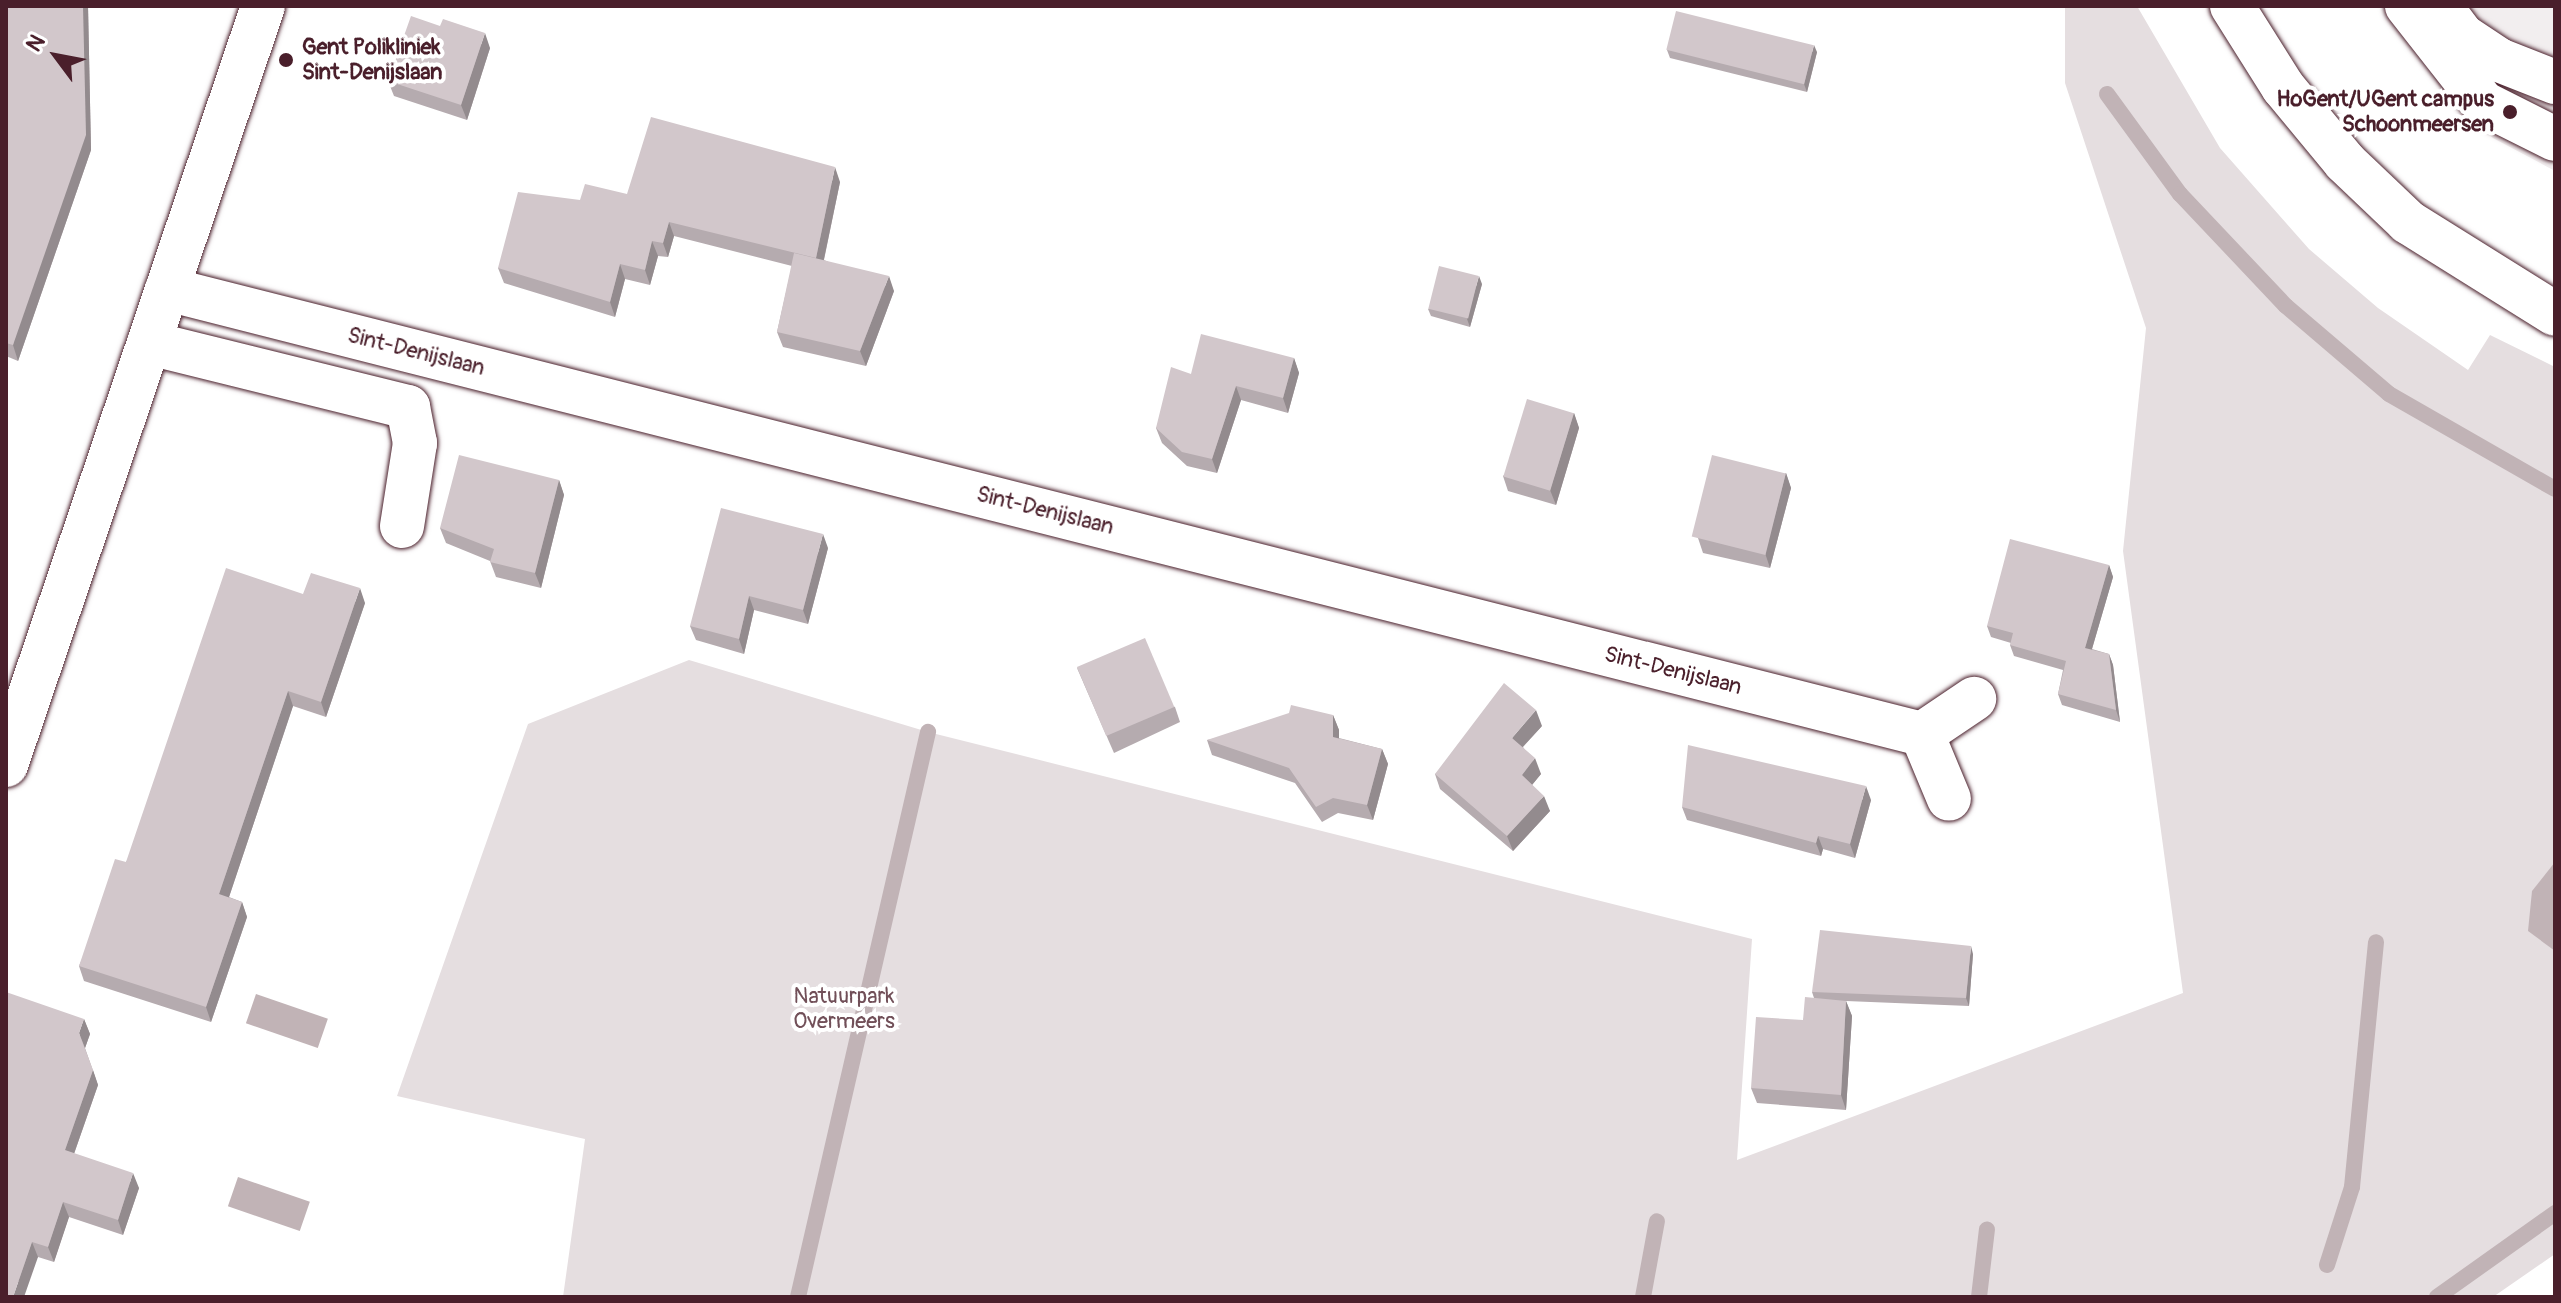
<!DOCTYPE html>
<html>
<head>
<meta charset="utf-8">
<style>
	body { margin:0 }
	#map { position:relative; width:2561px; height:1303px; overflow:hidden; background:#fff; font-family:Pangolin,sans-serif }
	div>[style] { position:absolute }
	[style*='--x'] { left:calc(var(--x)*1px); top:calc(var(--y)*1px); width:calc(var(--w)*1px); rotate:calc(var(--a)*1deg) }
	.built>* { inset:0; background:#f2eeef }
	.green>* { inset:0; background:#e5dee0 }
	.water>* { inset:0; background:#c1b3b6; transform-origin:0 0 }
	.stream>* { height:16px; margin:-8px; padding:0 8px; transform-origin:8px; border-radius:8px; background:#c1b3b6 }
	.roads { filter:drop-shadow(0 0 2px #4a1f2b) drop-shadow(0 0 2px #4a1f2b) }
	.minor>* { height:44px; margin:-22px; padding:0 22px; transform-origin:22px; border-radius:22px; background:#fff }
	.major>* { height:44px; margin:-22px; padding:0 22px; transform-origin:22px; border-radius:22px; background:#fff }
	.wall>* { inset:0; background:#b5abaf }
	.shaded-wall>* { inset:0; background:#938b8e }
	.building>* { inset:0; background:#d2c7cb; transform-origin:0 0 }
	.dots>* { width:22px; height:22px; translate:-50% -50%; box-sizing:border-box; border:4px solid #fff; border-radius:50% }
	span { translate:-50% -50%; white-space:nowrap; text-align:center; line-height:1.15; -webkit-text-stroke:8px #fff; paint-order:stroke }
	.poi-label { font-size:22px; color:#4a1f2b; font-weight:700 }
	.left { translate:0 -50%; text-align:left }
	.right { translate:-100% -50%; text-align:right }
	.street-label { font-size:22px; color:#4a1f2b }
	.park-label { font-size:22px; color:#714f58 }
	.frame { position:absolute; inset:0; border:8px solid #4a1f2b; pointer-events:none }
	.north { position:absolute; left:16px; top:16px; width:80px; height:80px; -webkit-text-stroke:6px #fff; paint-order:stroke; rotate:302deg; font-size:22px; font-weight:700; line-height:32px; text-align:center; color:#4a1f2b }
	.north::after { content:''; display:block; margin:auto; width:28px; height:36px; background:#4a1f2b; clip-path:polygon(50% 0,100% 100%,50% 72%,0 100%) }
</style>
</head>
<body>
<div id="map">
	<div class="built">
		<div style="clip-path:polygon(2391px 6px,2555px 6px,2555px 171px,2493px 138px,2439px 86px)"></div>
	</div>
	<div class="green">
		<div style="clip-path:polygon(2065px 6px,2137px 6px,2220px 148px,2309px 249px,2378px 308px,2468px 370px,2490px 335px,2555px 367px,2555px 1254px,2493px 1297px,563px 1297px,585px 1139px,397px 1096px,528px 724px,689px 660px,928px 732px,1752px 939px,1737px 1160px,2183px 993px,2123px 551px,2146px 328px,2065px 83px)"></div>
	</div>
	<div class="water">
		<div style="clip-path:polygon(2555px 862px,2555px 951px,2528px 931px,2532px 891px)"></div>
		<div style="left:256px;top:994px;width:76px;height:31px;rotate:19deg"></div>
		<div style="left:238px;top:1177px;width:76px;height:31px;rotate:19deg"></div>
	</div>
	<div class="stream">
		<div style="--x:2107;--y:94;--w:124;--a:53.9"></div>
		<div style="--x:2180;--y:194;--w:154;--a:46.6"></div>
		<div style="--x:2286;--y:306;--w:135;--a:40.5"></div>
		<div style="--x:2389;--y:394;--w:191;--a:29.8"></div>
		<div style="--x:2327;--y:1265;--w:82;--a:-72.2"></div>
		<div style="--x:2352;--y:1187;--w:246;--a:-84.4"></div>
		<div style="--x:798;--y:1297;--w:580;--a:-77.04"></div>
		<div style="--x:1643;--y:1297;--w:77;--a:-79.6"></div>
		<div style="--x:1979;--y:1297;--w:68;--a:-83.3"></div>
		<div style="--x:2437;--y:1297;--w:145;--a:-35.4"></div>
	</div>
	<div class="roads">
		<div class="minor">
			<div style="--x:2407;--y:6;--w:123;--a:51.9"></div>
			<div style="--x:2483;--y:103;--w:80;--a:26.6"></div>
			<div style="--x:2440;--y:6;--w:38;--a:53"></div>
			<div style="--x:2463;--y:36;--w:43;--a:33.7"></div>
			<div style="--x:2499;--y:60;--w:60;--a:21.4"></div>
			<div style="--x:167;--y:289;--w:1811;--a:14.23"></div>
			<div style="--x:1922;--y:734;--w:70;--a:67.4"></div>
			<div style="--x:149;--y:343;--w:267;--a:13.9"></div>
			<div style="--x:408;--y:407;--w:37;--a:79"></div>
			<div style="--x:415;--y:443;--w:84;--a:98.9"></div>
			<div style="--x:1922;--y:734;--w:63;--a:-33.9"></div>
			<div style="--x:6;--y:765;--w:801;--a:-71.29"></div>
		</div>
		<div class="major">
			<div style="--x:2232;--y:6;--w:96;--a:57.8"></div>
			<div style="--x:2283;--y:87;--w:97;--a:50.4"></div>
			<div style="--x:2345;--y:162;--w:87;--a:43.6"></div>
			<div style="--x:2408;--y:222;--w:173;--a:32"></div>
		</div>
	</div>
	<div class="wall">
		<div style="clip-path:polygon(6px 6px,88px 6px,91px 150px,18px 361px,6px 356px)"></div>
		<div style="clip-path:polygon(440px 26px,490px 48px,467px 120px,394px 96px,388px 81px)"></div>
		<div style="clip-path:polygon(1667px 50px,1817px 52px,1807px 92px,1670px 58px)"></div>
		<div style="clip-path:polygon(840px 182px,824px 260px,894px 291px,866px 366px,783px 347px,777px 332px,792px 266px,674px 236px,668px 257px,658px 256px,650px 285px,625px 279px,615px 317px,504px 283px,498px 268px,580px 200px,627px 194px)"></div>
		<div style="clip-path:polygon(1482px 284px,1470px 327px,1431px 316px,1428px 309px)"></div>
		<div style="clip-path:polygon(1294px 358px,1299px 373px,1288px 413px,1241px 400px,1217px 473px,1187px 466px,1162px 443px,1156px 428px,1191px 374px)"></div>
		<div style="clip-path:polygon(1574px 413px,1579px 428px,1556px 505px,1508px 491px,1503px 476px)"></div>
		<div style="clip-path:polygon(1786px 473px,1791px 488px,1770px 568px,1703px 553px,1698px 538px)"></div>
		<div style="clip-path:polygon(559px 480px,564px 495px,541px 588px,496px 577px,490px 561px,446px 543px,440px 528px)"></div>
		<div style="clip-path:polygon(828px 548px,808px 624px,754px 610px,744px 654px,696px 640px,690px 626px)"></div>
		<div style="clip-path:polygon(2109px 565px,2113px 577px,2092px 649px,2109px 654px,2113px 665px,2120px 722px,2062px 705px,2058px 694px,2063px 670px,2014px 656px,2010px 645px,2011px 643px,1991px 637px,1987px 626px)"></div>
		<div style="clip-path:polygon(303px 594px,365px 603px,326px 717px,293px 706px,229px 897px,242px 902px,247px 917px,211px 1022px,84px 981px,79px 966px,126px 862px)"></div>
		<div style="clip-path:polygon(1077px 668px,1175px 707px,1180px 722px,1114px 753px)"></div>
		<div style="clip-path:polygon(1333px 715px,1339px 730px,1339px 738px,1382px 749px,1388px 764px,1373px 820px,1338px 813px,1322px 822px,1295px 783px,1212px 755px,1207px 740px)"></div>
		<div style="clip-path:polygon(1542px 726px,1523px 747px,1541px 774px,1532px 785px,1550px 811px,1513px 851px,1440px 789px,1435px 774px)"></div>
		<div style="clip-path:polygon(1871px 800px,1855px 858px,1823px 849px,1821px 856px,1687px 820px,1682px 807px)"></div>
		<div style="clip-path:polygon(1973px 954px,1969px 1006px,1846px 1001px,1852px 1016px,1846px 1110px,1757px 1103px,1751px 1088px,1803px 1020px,1814px 998px,1812px 992px)"></div>
		<div style="clip-path:polygon(84px 1019px,90px 1034px,85px 1048px,98px 1085px,74px 1154px,139px 1188px,123px 1235px,69px 1217px,54px 1262px,38px 1257px,6px 1297px)"></div>
	</div>
	<div class="shaded-wall">
		<div style="clip-path:polygon(83px 6px,88px 6px,91px 150px,18px 361px,13px 345px)"></div>
		<div style="clip-path:polygon(485px 33px,490px 48px,467px 120px,461px 105px)"></div>
		<div style="clip-path:polygon(1814px 45px,1817px 52px,1807px 92px,1804px 84px)"></div>
		<div style="clip-path:polygon(835px 167px,840px 182px,821px 273px,816px 258px)"></div>
		<div style="clip-path:polygon(669px 222px,674px 236px,668px 257px,663px 243px)"></div>
		<div style="clip-path:polygon(652px 241px,658px 256px,650px 285px,645px 270px)"></div>
		<div style="clip-path:polygon(620px 264px,625px 279px,615px 317px,610px 302px)"></div>
		<div style="clip-path:polygon(889px 276px,894px 291px,866px 366px,860px 351px)"></div>
		<div style="clip-path:polygon(1479px 276px,1482px 284px,1470px 327px,1467px 319px)"></div>
		<div style="clip-path:polygon(1294px 358px,1299px 373px,1288px 413px,1283px 398px)"></div>
		<div style="clip-path:polygon(1236px 386px,1241px 400px,1217px 473px,1212px 459px)"></div>
		<div style="clip-path:polygon(1574px 413px,1579px 428px,1556px 505px,1550px 490px)"></div>
		<div style="clip-path:polygon(1786px 473px,1791px 488px,1770px 568px,1765px 553px)"></div>
		<div style="clip-path:polygon(559px 480px,564px 495px,541px 588px,535px 573px)"></div>
		<div style="clip-path:polygon(823px 534px,828px 548px,808px 624px,803px 610px)"></div>
		<div style="clip-path:polygon(2109px 565px,2113px 577px,2089px 659px,2085px 648px)"></div>
		<div style="clip-path:polygon(360px 588px,365px 603px,326px 717px,321px 702px)"></div>
		<div style="clip-path:polygon(749px 596px,754px 610px,744px 654px,739px 639px)"></div>
		<div style="clip-path:polygon(2109px 654px,2113px 665px,2120px 722px,2116px 710px)"></div>
		<div style="clip-path:polygon(288px 691px,293px 706px,225px 909px,219px 894px)"></div>
		<div style="clip-path:polygon(1536px 710px,1542px 726px,1517px 753px,1512px 738px)"></div>
		<div style="clip-path:polygon(1333px 715px,1339px 730px,1339px 752px,1333px 737px)"></div>
		<div style="clip-path:polygon(1382px 749px,1388px 764px,1373px 820px,1367px 805px)"></div>
		<div style="clip-path:polygon(1535px 758px,1541px 774px,1527px 791px,1522px 775px)"></div>
		<div style="clip-path:polygon(1866px 786px,1871px 800px,1855px 858px,1850px 844px)"></div>
		<div style="clip-path:polygon(1544px 796px,1550px 811px,1513px 851px,1507px 836px)"></div>
		<div style="clip-path:polygon(1818px 836px,1823px 849px,1821px 856px,1816px 843px)"></div>
		<div style="clip-path:polygon(242px 902px,247px 917px,211px 1022px,206px 1007px)"></div>
		<div style="clip-path:polygon(1971px 946px,1973px 954px,1969px 1006px,1966px 998px)"></div>
		<div style="clip-path:polygon(1846px 1001px,1852px 1016px,1846px 1110px,1841px 1095px)"></div>
		<div style="clip-path:polygon(84px 1019px,90px 1034px,85px 1048px,79px 1033px)"></div>
		<div style="clip-path:polygon(93px 1070px,98px 1085px,70px 1165px,65px 1150px)"></div>
		<div style="clip-path:polygon(133px 1173px,139px 1188px,123px 1235px,118px 1220px)"></div>
		<div style="clip-path:polygon(63px 1202px,69px 1217px,54px 1262px,48px 1247px)"></div>
		<div style="clip-path:polygon(32px 1242px,38px 1257px,24px 1297px,13px 1297px)"></div>
	</div>
	<div class="building">
		<div style="clip-path:polygon(6px 6px,83px 6px,86px 135px,13px 345px,6px 343px)"></div>
		<div style="left:1676px;top:11px;width:142px;height:40px;rotate:14deg"></div>
		<div style="clip-path:polygon(411px 16px,440px 26px,443px 19px,485px 33px,461px 105px,388px 81px)"></div>
		<div style="clip-path:polygon(651px 117px,835px 167px,816px 258px,669px 222px,663px 243px,652px 241px,645px 270px,620px 264px,610px 302px,498px 268px,518px 192px,580px 200px,585px 184px,627px 194px)"></div>
		<div style="clip-path:polygon(794px 253px,889px 276px,860px 351px,777px 332px)"></div>
		<div style="left:1439px;top:266px;width:41px;height:44px;rotate:14deg"></div>
		<div style="clip-path:polygon(1201px 334px,1294px 358px,1283px 398px,1236px 386px,1212px 459px,1182px 452px,1156px 428px,1171px 367px,1191px 374px)"></div>
		<div style="left:1527px;top:399px;width:49px;height:81px;rotate:17deg"></div>
		<div style="clip-path:polygon(459px 455px,559px 480px,535px 573px,490px 562px,494px 549px,440px 528px)"></div>
		<div style="left:1712px;top:455px;width:76px;height:84px;rotate:14deg"></div>
		<div style="clip-path:polygon(721px 508px,823px 534px,803px 610px,749px 596px,739px 639px,690px 626px)"></div>
		<div style="clip-path:polygon(2010px 539px,2109px 565px,2085px 648px,2109px 654px,2116px 710px,2058px 694px,2066px 661px,2010px 645px,2013px 633px,1987px 626px)"></div>
		<div style="clip-path:polygon(226px 568px,303px 594px,311px 573px,360px 588px,321px 702px,288px 691px,219px 894px,242px 902px,206px 1007px,79px 966px,115px 859px,126px 862px)"></div>
		<div style="left:1145px;top:638px;width:75px;height:74px;rotate:67deg"></div>
		<div style="clip-path:polygon(1504px 683px,1536px 710px,1512px 738px,1535px 758px,1522px 775px,1544px 796px,1507px 836px,1435px 774px)"></div>
		<div style="clip-path:polygon(1291px 705px,1333px 715px,1333px 737px,1382px 749px,1367px 805px,1333px 798px,1316px 807px,1289px 768px,1207px 740px,1289px 713px)"></div>
		<div style="clip-path:polygon(1688px 745px,1866px 786px,1850px 844px,1818px 836px,1816px 843px,1682px 807px)"></div>
		<div style="clip-path:polygon(1820px 930px,1971px 946px,1966px 998px,1812px 992px)"></div>
		<div style="clip-path:polygon(6px 992px,84px 1019px,79px 1033px,93px 1070px,65px 1150px,133px 1173px,118px 1220px,63px 1202px,48px 1247px,32px 1242px,13px 1297px,6px 1297px)"></div>
		<div style="clip-path:polygon(1805px 997px,1846px 1001px,1841px 1095px,1751px 1088px,1756px 1017px,1803px 1020px)"></div>
	</div>
	<div class="dots">
		<div style="left:286px;top:60px;background:#4a1f2b"></div>
		<div style="left:2510px;top:112px;background:#4a1f2b"></div>
	</div>
	<div class="poi-label">
		<span class="left" style="left:302px;top:60px">Gent Polikliniek<br>Sint-Denijslaan</span>
		<span class="right" style="left:2494px;top:112px">HoGent/UGent campus<br>Schoonmeersen</span>
	</div>
	<div class="street-label">
		<span style="left:416px;top:352px;rotate:14deg">Sint-Denijslaan</span>
		<span style="left:1045px;top:511px;rotate:14deg">Sint-Denijslaan</span>
		<span style="left:1673px;top:671px;rotate:14deg">Sint-Denijslaan</span>
	</div>
	<div class="park-label">
		<span style="left:844px;top:1009px">Natuurpark<br>Overmeers</span>
	</div>
	<div class="frame"></div>
	<div class="north">N</div>
</div>
</body>
</html>
